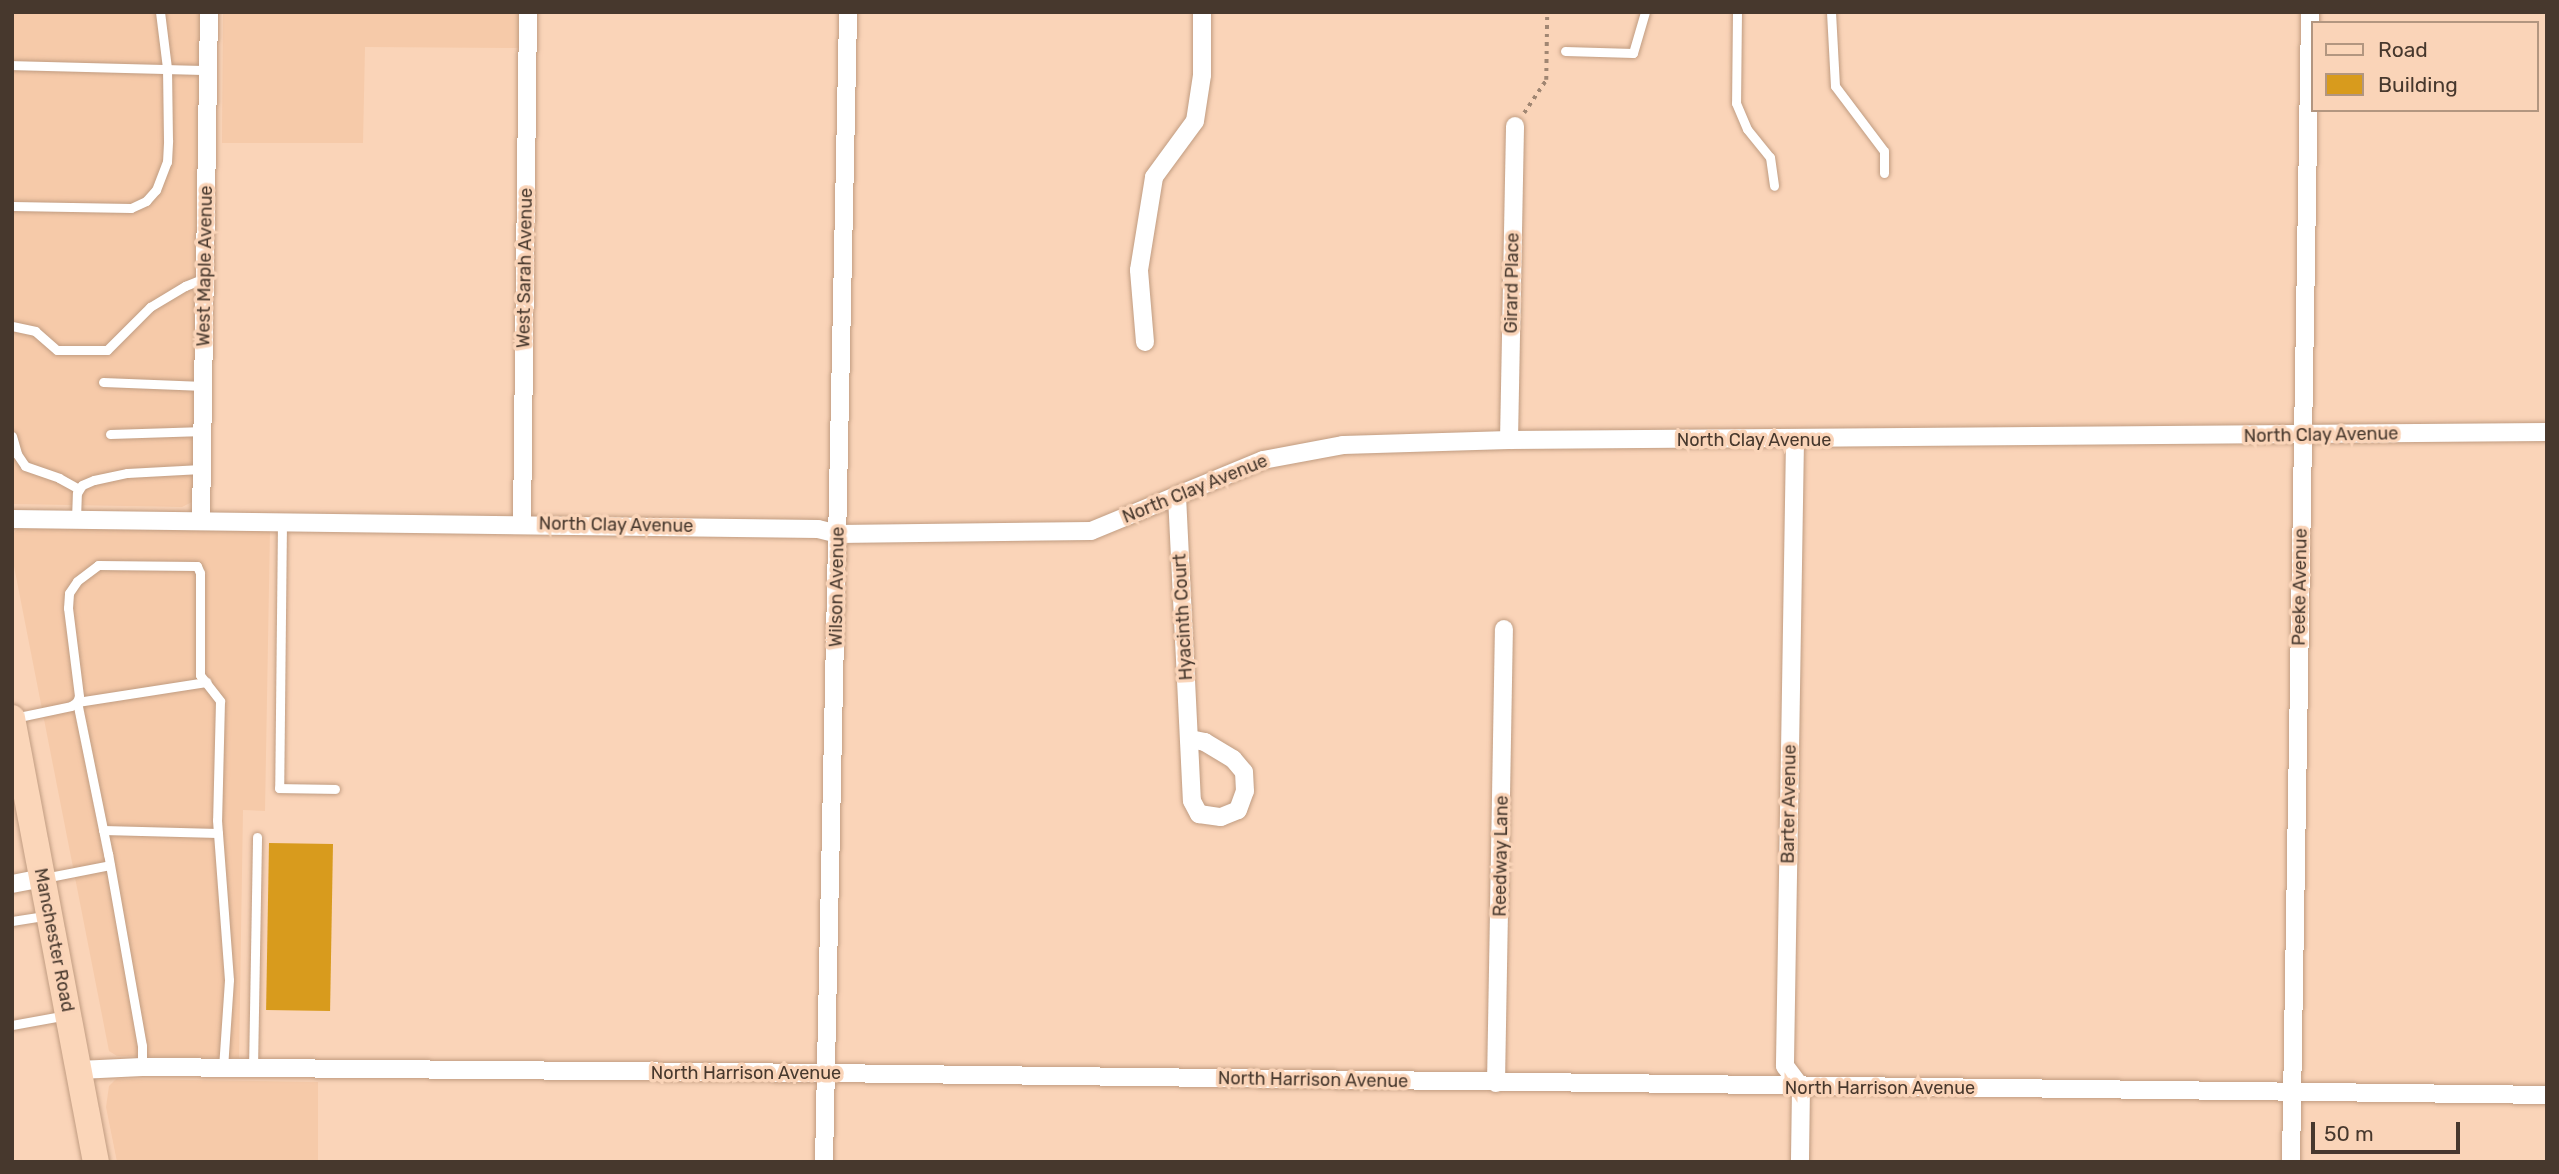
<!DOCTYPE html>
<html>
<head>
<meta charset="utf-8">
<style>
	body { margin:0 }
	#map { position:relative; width:2559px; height:1174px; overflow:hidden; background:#fad4b8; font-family:Rubik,sans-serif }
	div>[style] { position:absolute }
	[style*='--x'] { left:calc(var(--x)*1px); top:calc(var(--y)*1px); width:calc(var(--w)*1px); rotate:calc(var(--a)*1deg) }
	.built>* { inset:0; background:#f6caa9 }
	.building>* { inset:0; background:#d89b1d; transform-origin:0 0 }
	.path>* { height:3.5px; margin-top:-1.75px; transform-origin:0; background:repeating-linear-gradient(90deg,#a08672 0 3.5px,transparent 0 8.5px) }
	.roads { filter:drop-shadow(0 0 2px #c09c81) drop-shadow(0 0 2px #c09c81) }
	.lane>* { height:9px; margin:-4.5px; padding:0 4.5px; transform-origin:4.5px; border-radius:4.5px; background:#fff }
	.street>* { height:18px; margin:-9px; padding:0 9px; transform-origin:9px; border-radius:9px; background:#fff }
	.primary>* { height:26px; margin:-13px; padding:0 13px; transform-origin:13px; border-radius:13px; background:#fbd6b9 }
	span { translate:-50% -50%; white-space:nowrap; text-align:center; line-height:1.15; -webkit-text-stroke:7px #fad4b8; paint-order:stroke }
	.street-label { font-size:18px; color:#47382d }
	.frame { position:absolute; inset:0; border:14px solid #47382d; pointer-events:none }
	.legend { position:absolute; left:2311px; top:21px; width:228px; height:91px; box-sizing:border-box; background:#fad4b8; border:2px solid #b29680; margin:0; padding:9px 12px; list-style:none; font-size:21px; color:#47382d }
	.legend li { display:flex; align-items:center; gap:14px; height:35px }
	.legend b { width:35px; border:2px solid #b29680 }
	.scale { position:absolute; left:2311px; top:1122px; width:149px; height:32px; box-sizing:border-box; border:4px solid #47382d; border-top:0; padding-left:9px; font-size:21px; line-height:24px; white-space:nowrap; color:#47382d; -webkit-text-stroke:5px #fad4b8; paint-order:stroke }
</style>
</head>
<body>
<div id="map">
	<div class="built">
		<div style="clip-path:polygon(12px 12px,202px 12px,194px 491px,192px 502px,182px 507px,12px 504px)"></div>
		<div style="clip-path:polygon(223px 12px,519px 12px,519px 48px,365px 47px,363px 143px,222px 143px)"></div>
		<div style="clip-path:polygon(19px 527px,270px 530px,265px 811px,243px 810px,239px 1058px,117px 1056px,109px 1051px,12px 556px,12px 535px)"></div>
		<div style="clip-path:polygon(116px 1079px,318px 1082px,318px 1162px,117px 1162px,106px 1107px,109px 1086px)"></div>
	</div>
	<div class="building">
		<div style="left:269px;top:843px;width:64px;height:167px;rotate:1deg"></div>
	</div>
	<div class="path">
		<div style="--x:1524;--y:113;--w:40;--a:-56"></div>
		<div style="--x:1546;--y:80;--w:68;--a:-89.2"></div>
	</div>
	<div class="roads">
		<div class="lane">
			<div style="--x:1737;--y:12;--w:91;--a:90.6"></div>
			<div style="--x:1736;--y:103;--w:28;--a:67"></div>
			<div style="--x:1747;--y:129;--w:36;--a:51"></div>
			<div style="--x:1770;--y:157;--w:29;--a:82"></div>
			<div style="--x:1831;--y:12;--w:74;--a:86.9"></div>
			<div style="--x:1835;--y:86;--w:81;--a:53"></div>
			<div style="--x:1884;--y:151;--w:22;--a:90"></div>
			<div style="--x:1565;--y:51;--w:68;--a:1.7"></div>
			<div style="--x:1633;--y:53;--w:43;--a:-73.7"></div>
			<div style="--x:12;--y:65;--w:196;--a:1.5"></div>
			<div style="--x:12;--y:206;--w:119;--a:1"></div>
			<div style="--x:131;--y:208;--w:17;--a:-25"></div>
			<div style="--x:146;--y:201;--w:15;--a:-48"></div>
			<div style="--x:156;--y:190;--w:30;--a:-69"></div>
			<div style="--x:167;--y:162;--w:22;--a:-87"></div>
			<div style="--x:168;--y:140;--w:72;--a:-90.8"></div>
			<div style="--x:167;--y:68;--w:56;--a:-97.1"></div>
			<div style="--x:12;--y:326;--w:24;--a:12"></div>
			<div style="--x:35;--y:331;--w:29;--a:41"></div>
			<div style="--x:57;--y:350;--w:50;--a:0"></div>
			<div style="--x:107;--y:350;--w:61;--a:-45"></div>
			<div style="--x:150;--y:307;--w:41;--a:-31"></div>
			<div style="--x:185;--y:286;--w:22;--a:-22"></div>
			<div style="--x:103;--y:382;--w:101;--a:2.3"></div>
			<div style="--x:110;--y:434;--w:94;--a:-1.8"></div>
			<div style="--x:12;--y:436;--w:19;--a:74"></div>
			<div style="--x:17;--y:454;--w:14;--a:56"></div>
			<div style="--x:25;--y:466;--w:36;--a:19"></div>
			<div style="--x:59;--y:478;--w:23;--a:29"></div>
			<div style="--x:76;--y:519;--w:26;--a:-88"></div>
			<div style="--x:77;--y:493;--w:9;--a:-58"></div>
			<div style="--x:82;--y:485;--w:13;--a:-23"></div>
			<div style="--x:94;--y:480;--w:34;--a:-12"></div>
			<div style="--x:127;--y:473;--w:74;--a:-3.1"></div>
			<div style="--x:282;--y:521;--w:267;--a:90.6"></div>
			<div style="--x:279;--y:788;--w:56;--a:1"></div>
			<div style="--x:14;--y:718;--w:58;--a:-11.9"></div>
			<div style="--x:71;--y:706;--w:7;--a:-34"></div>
			<div style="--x:77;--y:702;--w:6;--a:-72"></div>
			<div style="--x:79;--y:696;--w:89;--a:-97.1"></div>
			<div style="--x:68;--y:608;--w:15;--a:-86"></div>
			<div style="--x:69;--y:593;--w:14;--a:-56"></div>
			<div style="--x:77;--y:581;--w:26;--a:-37"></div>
			<div style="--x:98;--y:565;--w:99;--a:0.6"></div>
			<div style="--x:197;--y:566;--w:8;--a:67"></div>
			<div style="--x:200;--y:573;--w:102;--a:90"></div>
			<div style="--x:200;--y:675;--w:33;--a:52"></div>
			<div style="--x:220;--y:701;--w:119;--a:91.4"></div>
			<div style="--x:217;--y:820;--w:160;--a:85.7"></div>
			<div style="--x:229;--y:980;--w:88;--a:93.9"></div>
			<div style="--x:103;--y:830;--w:115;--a:1.5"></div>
			<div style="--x:44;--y:878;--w:67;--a:-11.1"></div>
			<div style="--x:12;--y:921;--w:33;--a:-9"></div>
			<div style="--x:12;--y:1025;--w:56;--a:-10.3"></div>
			<div style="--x:142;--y:1067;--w:21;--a:-90"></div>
			<div style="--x:142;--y:1046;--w:195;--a:-100"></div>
			<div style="--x:108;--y:854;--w:155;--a:-101.5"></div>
			<div style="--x:77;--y:702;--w:131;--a:-8.8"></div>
			<div style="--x:253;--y:1069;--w:232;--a:-89"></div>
		</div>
		<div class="street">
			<div style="--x:1145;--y:342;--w:72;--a:-94.8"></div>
			<div style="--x:1139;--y:270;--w:94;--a:-80.8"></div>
			<div style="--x:1154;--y:177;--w:69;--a:-53.8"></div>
			<div style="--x:1195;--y:121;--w:47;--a:-81.3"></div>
			<div style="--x:1202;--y:75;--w:63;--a:-90"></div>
			<div style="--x:1509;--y:440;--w:314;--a:-88.9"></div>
			<div style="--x:1795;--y:440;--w:626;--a:90.92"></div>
			<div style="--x:1785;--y:1066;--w:26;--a:53"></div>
			<div style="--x:1801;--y:1087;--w:75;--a:90.8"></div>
			<div style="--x:1177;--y:496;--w:305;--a:87.2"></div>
			<div style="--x:1192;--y:801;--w:15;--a:62"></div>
			<div style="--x:1199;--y:814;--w:22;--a:8"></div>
			<div style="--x:1221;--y:817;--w:18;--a:-22"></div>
			<div style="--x:1238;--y:810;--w:20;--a:-70"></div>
			<div style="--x:1245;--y:791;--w:19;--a:-93"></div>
			<div style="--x:1244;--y:772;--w:17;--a:-130"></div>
			<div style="--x:1233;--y:759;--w:33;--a:-149"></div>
			<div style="--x:1205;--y:742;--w:15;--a:-169"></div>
			<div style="--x:12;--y:519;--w:806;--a:0.71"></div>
			<div style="--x:818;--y:529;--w:21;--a:14"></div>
			<div style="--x:838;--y:534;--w:253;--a:-0.7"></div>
			<div style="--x:1091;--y:531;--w:186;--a:-22.4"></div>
			<div style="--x:1263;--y:460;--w:81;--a:-10.6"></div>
			<div style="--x:1343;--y:445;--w:166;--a:-1.7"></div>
			<div style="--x:1509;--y:440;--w:1038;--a:-0.44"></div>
			<div style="--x:201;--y:520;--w:508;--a:-89.1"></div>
			<div style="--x:522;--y:524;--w:512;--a:-89.33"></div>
			<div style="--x:12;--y:884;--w:32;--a:-11"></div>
			<div style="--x:79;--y:1070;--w:63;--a:-2.7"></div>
			<div style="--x:142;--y:1067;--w:683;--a:0.5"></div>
			<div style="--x:825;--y:1073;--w:1722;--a:0.73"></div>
			<div style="--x:1496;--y:1083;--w:454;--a:-89"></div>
			<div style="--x:824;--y:1162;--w:1150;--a:-88.8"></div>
			<div style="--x:2291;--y:1162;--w:1150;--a:-89.05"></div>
		</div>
		<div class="primary">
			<div style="--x:12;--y:718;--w:452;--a:79.3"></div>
		</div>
	</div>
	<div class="street-label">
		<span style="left:205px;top:266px;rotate:-89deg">West Maple Avenue</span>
		<span style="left:525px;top:268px;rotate:-89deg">West Sarah Avenue</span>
		<span style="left:1512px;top:283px;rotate:-89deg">Girard Place</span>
		<span style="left:2321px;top:435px;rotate:-1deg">North Clay Avenue</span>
		<span style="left:1754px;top:440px">North Clay Avenue</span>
		<span style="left:1195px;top:489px;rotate:-22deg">North Clay Avenue</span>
		<span style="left:616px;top:525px;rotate:1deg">North Clay Avenue</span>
		<span style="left:837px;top:587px;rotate:-89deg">Wilson Avenue</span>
		<span style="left:2300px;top:587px;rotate:-89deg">Peeke Avenue</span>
		<span style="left:1183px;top:617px;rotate:-93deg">Hyacinth Court</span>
		<span style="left:1789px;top:804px;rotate:-89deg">Barter Avenue</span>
		<span style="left:1501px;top:856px;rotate:-89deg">Reedway Lane</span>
		<span style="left:54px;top:940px;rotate:79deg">Manchester Road</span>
		<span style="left:746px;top:1073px">North Harrison Avenue</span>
		<span style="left:1313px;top:1080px;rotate:1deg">North Harrison Avenue</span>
		<span style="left:1880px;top:1088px">North Harrison Avenue</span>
	</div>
	<div class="frame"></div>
	<ul class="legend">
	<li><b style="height:9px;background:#fbd6b9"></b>Road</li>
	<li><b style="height:19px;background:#d89b1d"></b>Building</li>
	</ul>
	<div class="scale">50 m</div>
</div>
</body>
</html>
